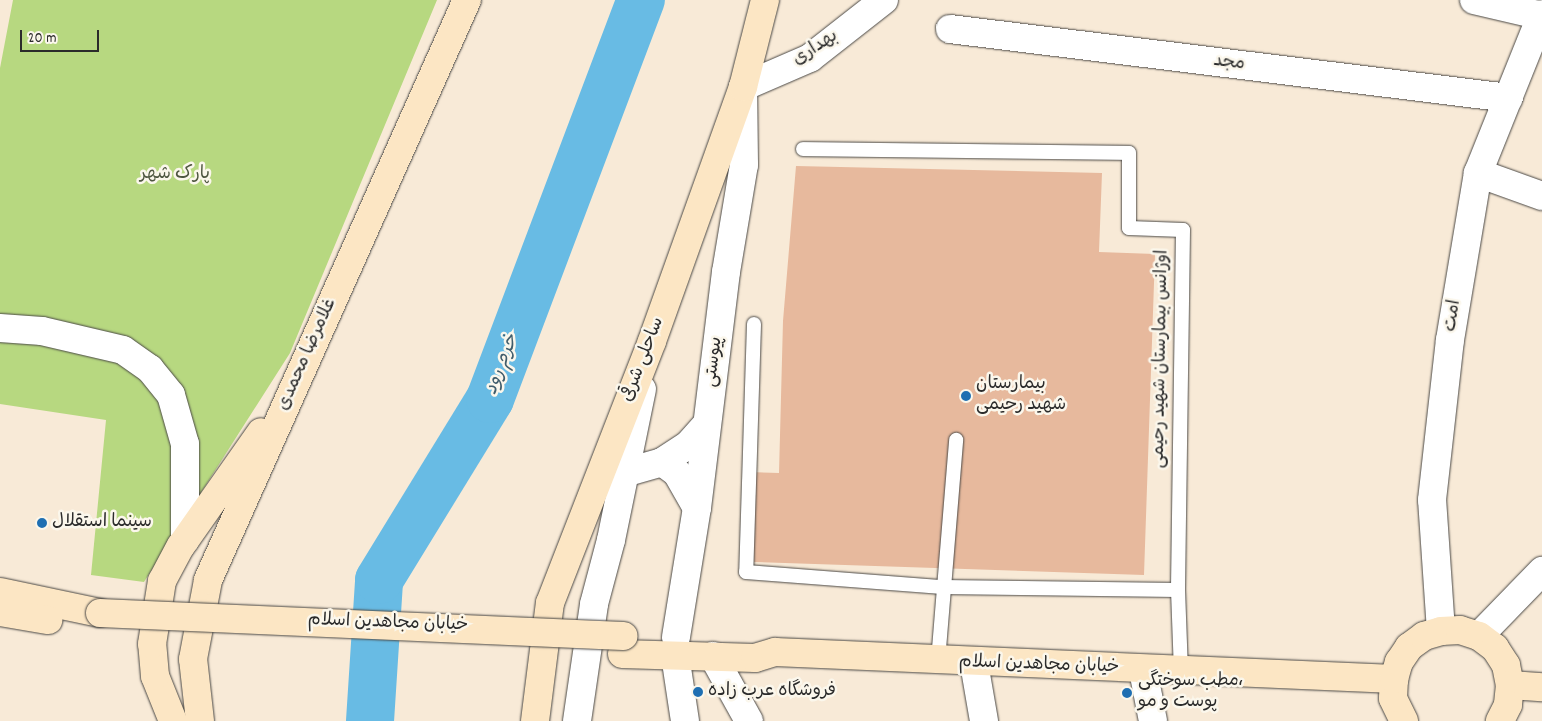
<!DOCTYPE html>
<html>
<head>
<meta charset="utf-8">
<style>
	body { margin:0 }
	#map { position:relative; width:1542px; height:721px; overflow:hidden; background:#f8ead7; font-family:Dekko,"Playpen Sans Arabic",sans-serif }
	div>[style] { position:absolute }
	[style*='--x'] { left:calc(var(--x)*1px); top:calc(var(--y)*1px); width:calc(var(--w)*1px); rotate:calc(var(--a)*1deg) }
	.green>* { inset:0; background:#b7d880 }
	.river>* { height:48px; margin:-24px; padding:0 24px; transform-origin:24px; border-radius:24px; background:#68bbe4 }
	.building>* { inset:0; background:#e7b99d }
	.roads { filter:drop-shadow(0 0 1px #4a4845) drop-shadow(0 0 1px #4a4845) }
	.service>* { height:14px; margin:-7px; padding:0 7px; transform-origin:7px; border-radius:7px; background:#fff }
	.minor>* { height:28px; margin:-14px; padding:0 14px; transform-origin:14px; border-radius:14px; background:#fff }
	.tertiary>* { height:28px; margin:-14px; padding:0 14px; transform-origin:14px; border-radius:14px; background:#fff }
	.secondary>* { height:28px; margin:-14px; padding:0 14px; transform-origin:14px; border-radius:14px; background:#fce6c4 }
	.bridges { filter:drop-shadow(0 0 1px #4a4845) drop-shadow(0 0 1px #4a4845) }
	.secondary-bridge>* { height:28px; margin:-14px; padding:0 14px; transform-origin:14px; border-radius:14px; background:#fce6c4 }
	.dots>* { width:14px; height:14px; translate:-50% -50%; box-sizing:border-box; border:2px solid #fbf7ec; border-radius:50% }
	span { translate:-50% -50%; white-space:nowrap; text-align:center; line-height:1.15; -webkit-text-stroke:5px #fbf7ec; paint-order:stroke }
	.street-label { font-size:18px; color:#2b2b2b }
	.park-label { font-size:18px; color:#4e5640 }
	.poi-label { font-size:18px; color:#2b2b2b }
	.left { translate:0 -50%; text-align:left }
	.water-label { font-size:19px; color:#405d6c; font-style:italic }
	.scale { position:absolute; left:20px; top:30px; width:79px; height:22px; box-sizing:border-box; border:2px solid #2b2b2b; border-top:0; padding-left:6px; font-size:15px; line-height:18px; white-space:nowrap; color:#2b2b2b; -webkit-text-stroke:4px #fbf7ec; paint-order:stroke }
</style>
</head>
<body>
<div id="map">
	<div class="green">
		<div style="clip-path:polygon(13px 0,437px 0,290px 353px,144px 582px,91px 575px,106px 420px,0 404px,0 68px)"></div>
	</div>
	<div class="river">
		<div style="--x:370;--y:721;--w:141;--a:-86.3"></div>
		<div style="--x:379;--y:580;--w:212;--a:-58.5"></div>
		<div style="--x:490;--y:399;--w:427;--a:-69.3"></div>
	</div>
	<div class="building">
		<div style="clip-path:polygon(796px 166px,1102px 173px,1099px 252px,1155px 254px,1144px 575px,754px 562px,749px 472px,779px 473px,783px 321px)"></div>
	</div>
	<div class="roads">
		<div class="service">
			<div style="--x:803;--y:149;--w:326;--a:0.7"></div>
			<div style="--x:1129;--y:153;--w:75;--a:90"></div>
			<div style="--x:1129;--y:228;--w:54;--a:2.1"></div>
			<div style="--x:1183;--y:230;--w:360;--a:90.8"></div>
			<div style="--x:1178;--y:590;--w:82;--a:87.9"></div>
			<div style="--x:754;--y:324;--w:248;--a:91.8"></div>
			<div style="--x:746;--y:572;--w:197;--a:4.4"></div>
			<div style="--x:942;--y:587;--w:236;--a:0.7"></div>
			<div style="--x:938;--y:661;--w:222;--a:-85.3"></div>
		</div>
		<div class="minor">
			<div style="--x:1474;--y:0;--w:70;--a:13.2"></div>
			<div style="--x:950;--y:29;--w:563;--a:7.04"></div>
			<div style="--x:1478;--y:173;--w:68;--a:19.8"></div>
			<div style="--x:0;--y:328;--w:42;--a:4.1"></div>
			<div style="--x:42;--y:331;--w:83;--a:13.2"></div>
			<div style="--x:123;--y:350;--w:33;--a:35"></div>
			<div style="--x:150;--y:369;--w:33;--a:51"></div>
			<div style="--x:171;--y:395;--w:51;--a:74.1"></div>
			<div style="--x:185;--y:444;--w:96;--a:90"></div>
			<div style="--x:675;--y:655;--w:67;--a:81.4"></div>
			<div style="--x:974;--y:663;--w:59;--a:80.2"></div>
			<div style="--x:1143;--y:670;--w:52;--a:78.9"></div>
		</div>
		<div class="tertiary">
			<div style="--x:662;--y:462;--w:19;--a:36"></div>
			<div style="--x:677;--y:473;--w:40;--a:60.3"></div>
			<div style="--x:624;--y:473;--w:40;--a:-16"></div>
			<div style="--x:662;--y:462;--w:31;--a:-33"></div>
			<div style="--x:688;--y:445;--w:28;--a:-48"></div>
			<div style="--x:1441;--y:631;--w:131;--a:-93.9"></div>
			<div style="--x:1432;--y:500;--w:161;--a:-83.6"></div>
			<div style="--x:1450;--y:340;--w:169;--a:-80.5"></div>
			<div style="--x:1478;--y:173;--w:171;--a:-68.1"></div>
			<div style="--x:1479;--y:636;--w:91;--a:-45.9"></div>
			<div style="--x:676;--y:637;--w:131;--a:-80.8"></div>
			<div style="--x:697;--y:508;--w:238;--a:-83"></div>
			<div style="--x:726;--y:272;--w:109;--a:-80.5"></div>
			<div style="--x:744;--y:165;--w:78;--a:-90.7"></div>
			<div style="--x:743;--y:87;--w:73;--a:-23.4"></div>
			<div style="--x:810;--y:58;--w:94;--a:-38.1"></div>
			<div style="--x:713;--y:656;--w:74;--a:61"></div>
			<div style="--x:577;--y:721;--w:118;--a:-81.7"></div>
			<div style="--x:594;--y:604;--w:66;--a:-75.1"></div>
			<div style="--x:611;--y:540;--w:154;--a:-78.4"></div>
		</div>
		<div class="secondary">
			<div style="--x:0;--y:592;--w:102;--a:11.9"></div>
			<div style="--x:0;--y:612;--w:49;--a:9.5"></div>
			<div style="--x:622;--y:654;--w:133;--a:1.7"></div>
			<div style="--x:755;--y:658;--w:21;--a:-17"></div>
			<div style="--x:775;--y:652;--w:620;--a:2.5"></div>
			<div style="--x:1510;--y:685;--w:32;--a:4"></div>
			<div style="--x:173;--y:721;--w:48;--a:-111.8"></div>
			<div style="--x:155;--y:676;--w:32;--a:-95"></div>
			<div style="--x:152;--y:644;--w:64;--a:-81"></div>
			<div style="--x:162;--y:581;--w:40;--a:-62"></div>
			<div style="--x:181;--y:546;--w:139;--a:-54.9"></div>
			<div style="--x:200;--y:721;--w:62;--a:-96.4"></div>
			<div style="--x:193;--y:659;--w:80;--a:-79.2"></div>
			<div style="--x:208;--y:580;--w:635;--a:-65.94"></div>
			<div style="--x:535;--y:721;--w:119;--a:-82.8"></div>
			<div style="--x:550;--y:603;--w:281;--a:-68.7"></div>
			<div style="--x:652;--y:341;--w:270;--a:-70.3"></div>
			<div style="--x:743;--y:87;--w:90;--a:-75.8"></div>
			<div style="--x:1404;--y:721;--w:25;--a:-116"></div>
			<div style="--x:1393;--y:698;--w:19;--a:-87"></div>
			<div style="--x:1394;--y:679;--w:18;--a:-74"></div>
			<div style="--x:1399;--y:662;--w:18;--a:-56"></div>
			<div style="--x:1409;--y:647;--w:19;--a:-36"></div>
			<div style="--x:1424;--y:636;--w:18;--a:-16"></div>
			<div style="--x:1441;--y:631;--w:19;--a:-3"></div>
			<div style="--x:1460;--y:630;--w:20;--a:18"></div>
			<div style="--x:1479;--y:636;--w:20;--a:37"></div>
			<div style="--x:1495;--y:648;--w:20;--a:57"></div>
			<div style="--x:1506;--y:665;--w:20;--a:79"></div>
			<div style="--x:1510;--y:685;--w:20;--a:96"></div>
			<div style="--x:1508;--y:705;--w:18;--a:117"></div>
		</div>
	</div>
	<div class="bridges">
		<div class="secondary-bridge">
			<div style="--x:100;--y:613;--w:524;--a:2.52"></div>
		</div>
	</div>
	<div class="dots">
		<div style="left:966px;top:396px;background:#1f6fb2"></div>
		<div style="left:42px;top:523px;background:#1f6fb2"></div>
		<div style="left:698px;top:692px;background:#1f6fb2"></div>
		<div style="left:1127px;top:693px;background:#1f6fb2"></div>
	</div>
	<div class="street-label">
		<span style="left:816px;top:49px;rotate:-33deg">بهداری</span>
		<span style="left:1229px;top:64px;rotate:7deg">مجد</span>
		<span style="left:1454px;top:316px;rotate:-81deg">امت</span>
		<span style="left:308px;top:355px;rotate:-66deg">غلامرضا محمدی</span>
		<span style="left:1162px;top:359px;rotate:-89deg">اوژانس بیمارستان شهید رحیمی</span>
		<span style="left:644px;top:360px;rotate:-69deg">ساحلی شرقی</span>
		<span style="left:715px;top:362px;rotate:-83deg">پیوستی</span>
		<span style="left:388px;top:624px;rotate:2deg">خیابان مجاهدین اسلام</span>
		<span style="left:1039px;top:666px;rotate:2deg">خیابان مجاهدین اسلام</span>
	</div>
	<div class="park-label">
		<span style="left:175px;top:175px">پارک شهر</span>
	</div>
	<div class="poi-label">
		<span class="left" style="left:976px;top:396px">بیمارستان<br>شهید رحیمی</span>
		<span class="left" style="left:52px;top:523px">سینما استقلال</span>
		<span class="left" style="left:1138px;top:693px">مطب سوختگی،<br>پوست و مو</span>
		<span class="left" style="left:708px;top:692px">فروشگاه عرب زاده</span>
	</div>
	<div class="water-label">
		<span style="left:503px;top:365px;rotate:-69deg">خرم رود</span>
	</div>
	<div class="scale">20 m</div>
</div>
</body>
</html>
